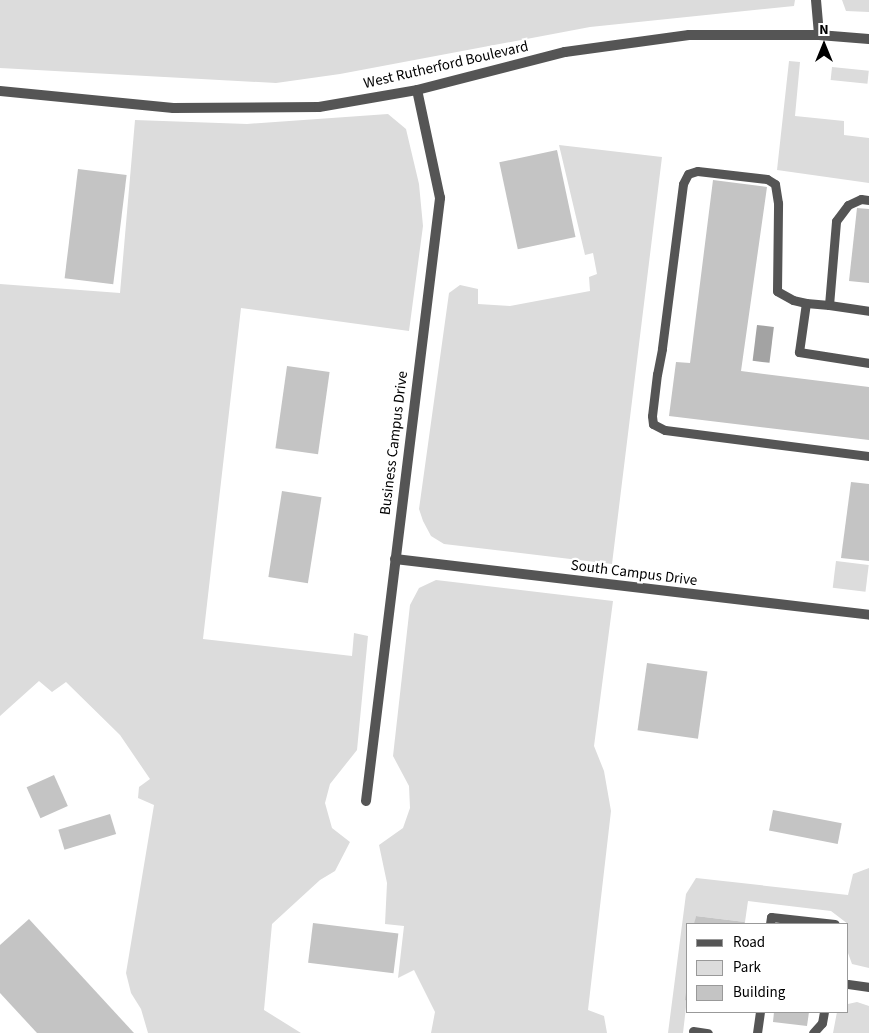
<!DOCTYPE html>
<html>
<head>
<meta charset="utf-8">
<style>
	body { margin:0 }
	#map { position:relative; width:869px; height:1033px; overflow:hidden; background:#fff; font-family:"Source Sans 3",sans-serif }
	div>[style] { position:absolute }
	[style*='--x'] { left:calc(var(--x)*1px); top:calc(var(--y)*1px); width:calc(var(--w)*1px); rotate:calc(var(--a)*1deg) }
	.green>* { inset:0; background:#dcdcdc; transform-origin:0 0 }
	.water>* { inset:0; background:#a3a3a3; transform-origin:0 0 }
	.building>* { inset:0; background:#c4c4c4; transform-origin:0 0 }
	.lane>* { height:9px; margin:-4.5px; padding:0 4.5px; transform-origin:4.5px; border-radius:4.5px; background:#555 }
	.street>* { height:10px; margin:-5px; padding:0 5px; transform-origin:5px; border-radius:5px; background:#555 }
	span { translate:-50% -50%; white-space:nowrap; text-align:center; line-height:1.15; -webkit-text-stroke:4.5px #fff; paint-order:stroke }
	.street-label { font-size:15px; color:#000 }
	.legend { position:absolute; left:686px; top:923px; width:162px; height:90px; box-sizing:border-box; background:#fff; border:1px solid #999; margin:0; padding:6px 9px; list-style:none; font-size:15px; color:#000 }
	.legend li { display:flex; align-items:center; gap:10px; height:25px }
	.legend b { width:25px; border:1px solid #999 }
	.north { position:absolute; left:799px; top:20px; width:50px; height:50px; -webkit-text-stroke:4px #fff; paint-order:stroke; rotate:0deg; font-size:14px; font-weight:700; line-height:20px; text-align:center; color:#000 }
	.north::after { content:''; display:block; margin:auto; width:18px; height:22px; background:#000; clip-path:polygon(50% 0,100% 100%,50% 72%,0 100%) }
</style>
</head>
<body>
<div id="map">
	<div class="green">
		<div style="clip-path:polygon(0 0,795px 0,794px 6px,590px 27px,340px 74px,276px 83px,0 68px)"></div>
		<div style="clip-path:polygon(842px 0,869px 0,869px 12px,846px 11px)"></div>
		<div style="clip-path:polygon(789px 61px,800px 62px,795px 116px,844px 121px,844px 135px,869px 138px,869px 183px,777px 170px)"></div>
		<div style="left:832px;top:67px;width:37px;height:13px;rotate:6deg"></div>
		<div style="clip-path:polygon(388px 114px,406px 129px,419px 184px,423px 226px,409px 331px,241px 308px,203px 639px,352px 656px,354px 633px,368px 636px,357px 750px,330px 784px,325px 803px,332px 828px,350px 842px,335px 871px,320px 880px,272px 924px,264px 1010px,301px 1033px,148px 1033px,141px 1009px,131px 993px,126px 973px,154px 805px,138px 798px,139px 787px,150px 779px,120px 735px,66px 682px,52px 692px,39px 681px,0 716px,0 284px,120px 293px,135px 120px,247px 124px)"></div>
		<div style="clip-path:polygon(559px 145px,662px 157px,612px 564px,444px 544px,431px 536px,423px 521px,419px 509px,449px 293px,460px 285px,478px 289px,478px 304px,510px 306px,590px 291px,589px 277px,597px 274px,593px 253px,585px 255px)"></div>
		<div style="left:836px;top:561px;width:33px;height:27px;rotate:7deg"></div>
		<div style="clip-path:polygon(436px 580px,613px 601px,594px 746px,604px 771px,611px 811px,588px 1010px,604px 1016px,607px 1033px,431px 1033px,435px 1012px,414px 970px,398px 978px,404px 926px,385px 924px,387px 883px,379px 845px,403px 828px,410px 808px,409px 786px,393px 756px,410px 605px,419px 588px)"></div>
		<div style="clip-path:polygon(869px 868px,869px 968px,852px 964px,848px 953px,848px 924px,831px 911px,748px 901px,745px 922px,696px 916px,695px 924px,688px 924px,688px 990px,683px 1033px,668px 1033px,686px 894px,696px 878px,848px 895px,853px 874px)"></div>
		<div style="clip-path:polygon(857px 1002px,869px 1006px,869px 1033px,833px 1033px,837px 1012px,848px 1012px,848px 1004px)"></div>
	</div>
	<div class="water">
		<div style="left:757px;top:325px;width:17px;height:36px;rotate:7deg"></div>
	</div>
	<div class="building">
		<div style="left:557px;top:150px;width:89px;height:59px;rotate:78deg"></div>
		<div style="left:78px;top:169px;width:49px;height:110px;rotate:7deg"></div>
		<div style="clip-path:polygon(713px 180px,767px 187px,741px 371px,869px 387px,869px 440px,669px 416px,676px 362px,690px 363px)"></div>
		<div style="clip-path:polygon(857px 208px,869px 209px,869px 283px,849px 281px)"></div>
		<div style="left:287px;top:366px;width:43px;height:83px;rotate:8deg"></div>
		<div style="clip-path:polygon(851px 482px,869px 484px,869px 561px,841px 558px)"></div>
		<div style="left:282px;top:491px;width:40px;height:87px;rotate:9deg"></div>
		<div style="left:647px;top:663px;width:61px;height:68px;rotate:8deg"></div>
		<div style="left:54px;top:775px;width:34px;height:30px;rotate:66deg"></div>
		<div style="left:773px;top:810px;width:70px;height:21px;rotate:11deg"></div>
		<div style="left:110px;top:814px;width:21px;height:54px;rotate:73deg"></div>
		<div style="clip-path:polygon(696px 916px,745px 922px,744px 924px,694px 924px)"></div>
		<div style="clip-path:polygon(29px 919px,134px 1033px,37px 1033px,0 993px,0 945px)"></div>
		<div style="left:313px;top:923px;width:86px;height:40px;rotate:7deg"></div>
		<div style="clip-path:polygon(687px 985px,688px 985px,688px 1001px,685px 1000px)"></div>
		<div style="clip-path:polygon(774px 1012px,809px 1012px,807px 1026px,773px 1022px)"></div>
	</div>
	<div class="lane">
		<div style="--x:806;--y:303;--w:23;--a:5"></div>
		<div style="--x:829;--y:305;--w:84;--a:-85.2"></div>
		<div style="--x:836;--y:221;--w:20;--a:-53"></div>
		<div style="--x:848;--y:205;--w:14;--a:-25"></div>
		<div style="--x:861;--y:199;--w:8;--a:7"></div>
		<div style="--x:829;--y:305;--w:40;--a:8.5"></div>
		<div style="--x:869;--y:363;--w:71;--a:-171.1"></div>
		<div style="--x:799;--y:352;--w:49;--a:-81.9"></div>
		<div style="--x:806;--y:303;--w:13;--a:-167"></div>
		<div style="--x:793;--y:300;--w:18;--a:-151"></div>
		<div style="--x:777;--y:291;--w:88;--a:-89.3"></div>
		<div style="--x:778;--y:203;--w:19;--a:-99"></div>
		<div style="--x:775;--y:184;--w:9;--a:-148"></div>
		<div style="--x:767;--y:179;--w:70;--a:-173.5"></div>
		<div style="--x:697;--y:171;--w:9;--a:162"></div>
		<div style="--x:688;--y:174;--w:11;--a:117"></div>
		<div style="--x:683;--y:184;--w:166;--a:97.3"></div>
		<div style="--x:662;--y:349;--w:25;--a:101"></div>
		<div style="--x:657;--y:374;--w:42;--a:96.8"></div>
		<div style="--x:652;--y:416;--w:8;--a:83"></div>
		<div style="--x:653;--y:424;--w:13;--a:27"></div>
		<div style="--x:665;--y:430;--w:206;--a:7.3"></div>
		<div style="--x:770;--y:924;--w:7;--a:-82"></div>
		<div style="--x:771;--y:917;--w:64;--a:6.2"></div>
		<div style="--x:848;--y:984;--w:21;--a:8"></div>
		<div style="--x:693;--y:1031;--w:15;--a:8"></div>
		<div style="--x:757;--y:1033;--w:21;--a:-82"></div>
		<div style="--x:813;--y:1033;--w:13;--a:-48"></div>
		<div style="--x:822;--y:1023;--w:11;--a:-80"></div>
	</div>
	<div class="street">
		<div style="--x:816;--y:0;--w:35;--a:85"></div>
		<div style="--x:0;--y:91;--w:174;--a:5.6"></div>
		<div style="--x:173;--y:108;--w:146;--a:-0.4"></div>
		<div style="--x:319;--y:107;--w:99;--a:-9.8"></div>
		<div style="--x:417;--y:90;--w:153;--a:-14.4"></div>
		<div style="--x:565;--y:52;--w:125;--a:-7.8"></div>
		<div style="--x:689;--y:35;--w:130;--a:0"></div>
		<div style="--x:819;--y:35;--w:50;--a:4.6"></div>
		<div style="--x:395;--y:559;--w:477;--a:6.7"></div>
		<div style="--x:366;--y:801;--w:608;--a:-83"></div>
		<div style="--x:440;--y:198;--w:110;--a:-102"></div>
	</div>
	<div class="street-label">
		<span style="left:446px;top:65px;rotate:-13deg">West Rutherford Boulevard</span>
		<span style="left:394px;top:443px;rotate:-83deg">Business Campus Drive</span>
		<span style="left:634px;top:573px;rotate:7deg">South Campus Drive</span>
	</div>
	<ul class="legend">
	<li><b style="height:6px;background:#555"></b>Road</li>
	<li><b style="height:14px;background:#dcdcdc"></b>Park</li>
	<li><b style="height:14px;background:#c4c4c4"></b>Building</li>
	</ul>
	<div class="north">N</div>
</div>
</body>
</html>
